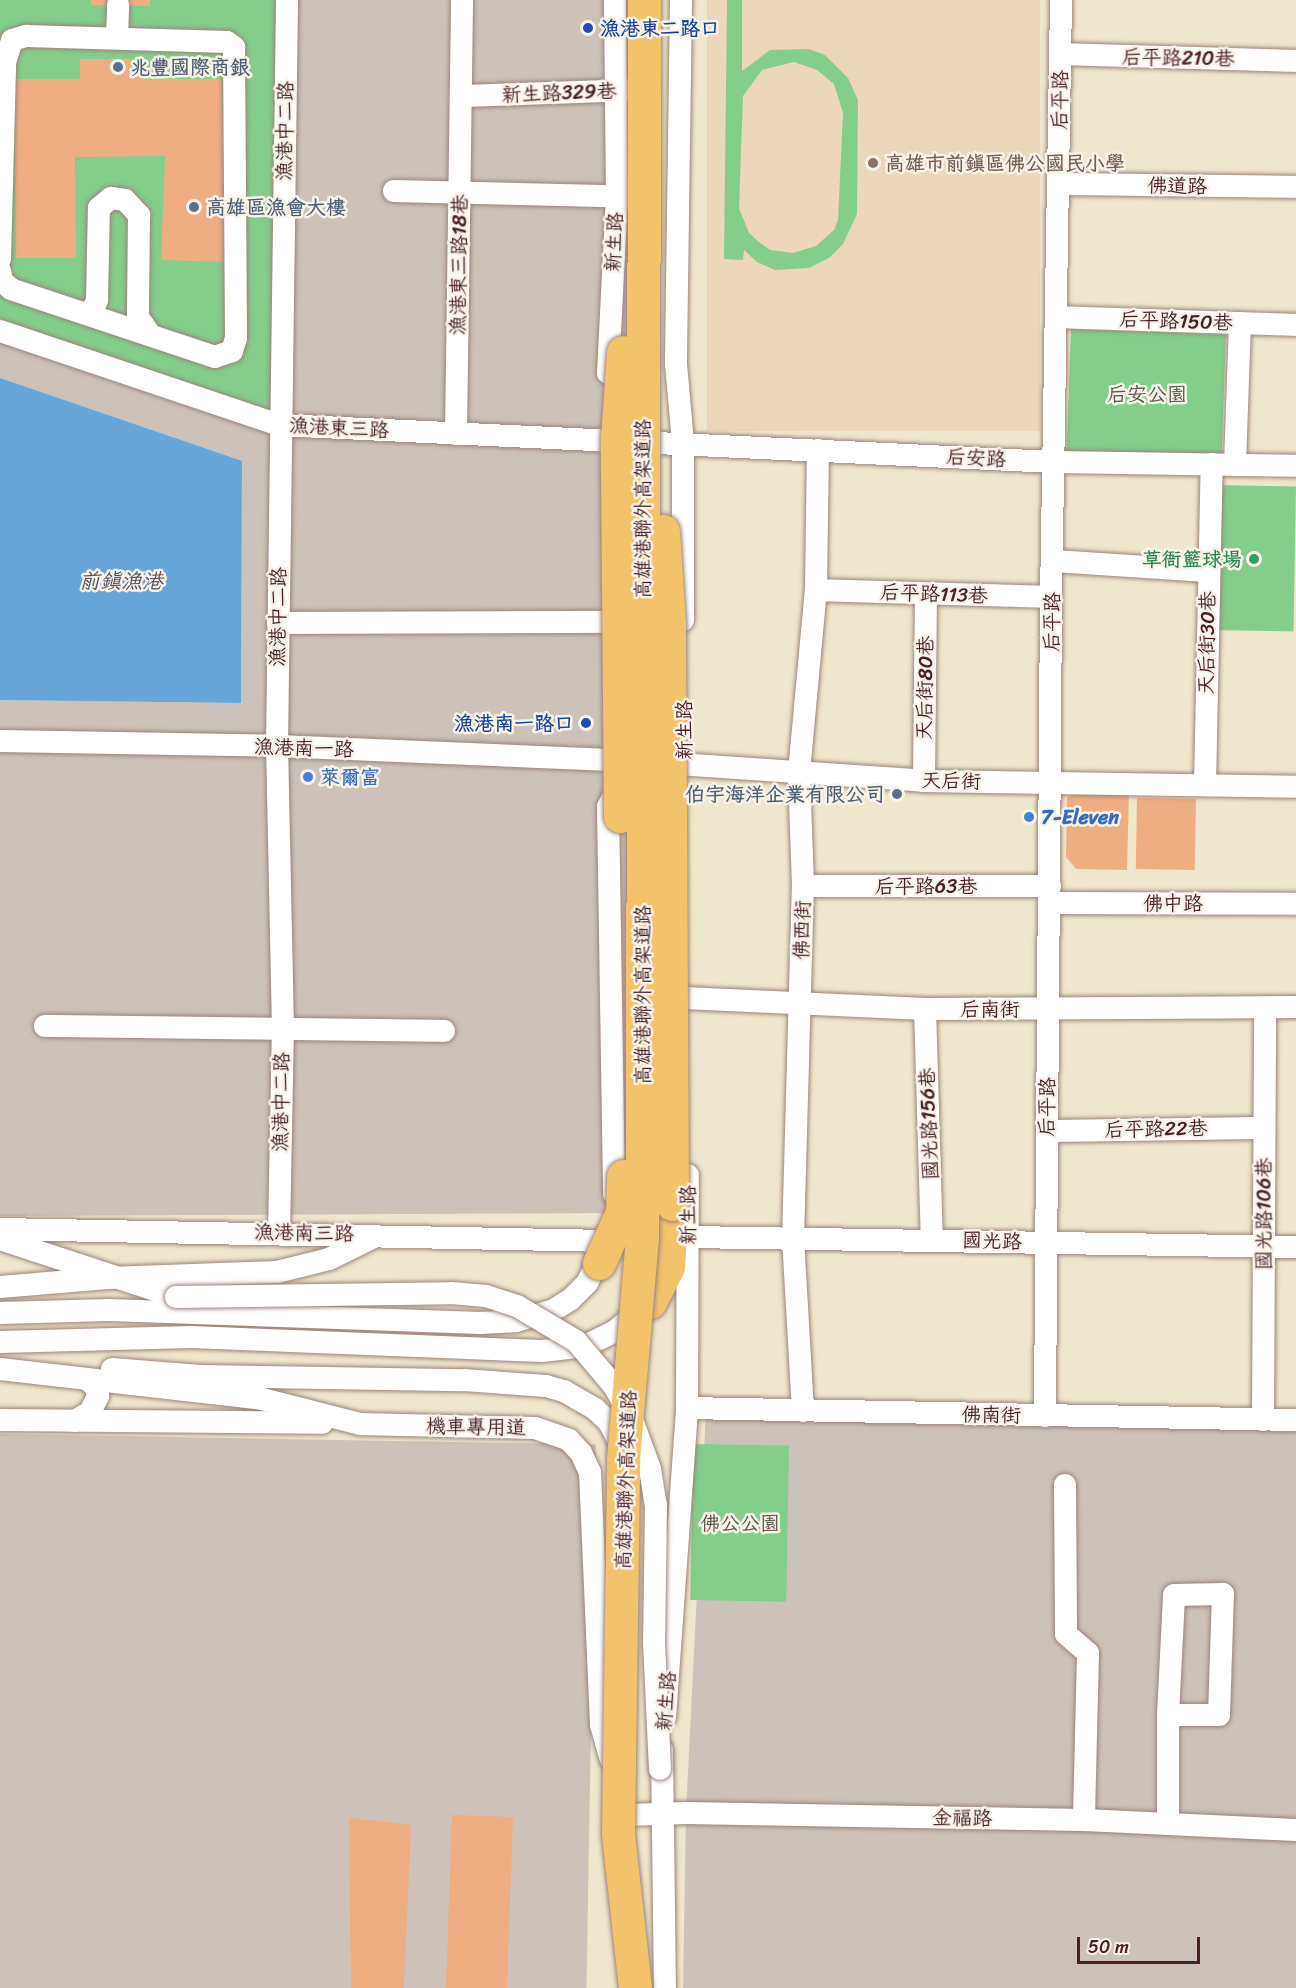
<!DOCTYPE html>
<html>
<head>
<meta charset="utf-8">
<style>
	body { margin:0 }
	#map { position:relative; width:1296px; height:1988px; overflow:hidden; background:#efe7cd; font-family:Sriracha,"LXGW WenKai TC",sans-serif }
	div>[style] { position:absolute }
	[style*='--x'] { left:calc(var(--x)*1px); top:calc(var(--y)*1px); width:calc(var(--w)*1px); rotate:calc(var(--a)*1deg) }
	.built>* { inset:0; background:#edd7bb; transform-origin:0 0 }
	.industrial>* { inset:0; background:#ccc2b9; transform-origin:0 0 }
	.green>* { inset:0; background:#83ce8b; transform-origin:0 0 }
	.water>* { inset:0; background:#66a6d9 }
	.building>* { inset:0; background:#efad82; transform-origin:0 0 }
	.roads { filter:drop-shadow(0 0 2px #9c837c) drop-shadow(0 0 2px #9c837c) }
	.minor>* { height:22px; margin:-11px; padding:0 11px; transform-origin:11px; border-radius:11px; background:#fff }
	.highway>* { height:33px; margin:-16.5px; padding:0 16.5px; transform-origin:16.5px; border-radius:16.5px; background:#f2c36a }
	.bridges { filter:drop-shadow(0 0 2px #9c837c) drop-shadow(0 0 2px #9c837c) }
	.minor-bridge>* { height:22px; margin:-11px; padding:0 11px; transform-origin:11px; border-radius:11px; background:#fff }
	.highway-bridge>* { height:33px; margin:-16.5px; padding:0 16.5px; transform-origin:16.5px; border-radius:16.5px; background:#f2c36a }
	.dots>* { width:16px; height:16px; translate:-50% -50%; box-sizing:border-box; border:3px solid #f7f3e8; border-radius:50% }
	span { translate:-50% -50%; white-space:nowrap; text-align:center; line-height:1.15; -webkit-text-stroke:5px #f7f3e8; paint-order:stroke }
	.transit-label { font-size:20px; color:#164399; font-weight:700 }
	.left { translate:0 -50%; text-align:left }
	.right { translate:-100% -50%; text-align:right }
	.street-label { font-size:20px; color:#4a1f2b }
	.service-label { font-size:20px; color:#4e5e75; font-weight:700 }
	.education-label { font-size:20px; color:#785e54; font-weight:700 }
	.park-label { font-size:20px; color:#5b5448 }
	.leisure-label { font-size:20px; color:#27864d; font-weight:700 }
	.shop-label { font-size:20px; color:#366cbe; font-weight:700 }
	.water-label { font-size:21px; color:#544e68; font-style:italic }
	.scale { position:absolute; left:1077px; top:1937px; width:123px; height:27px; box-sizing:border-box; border:3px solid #4a1f2b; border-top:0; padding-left:8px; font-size:18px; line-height:21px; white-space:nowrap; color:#4a1f2b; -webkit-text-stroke:4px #f7f3e8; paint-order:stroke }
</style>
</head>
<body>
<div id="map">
	<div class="built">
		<div style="left:707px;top:0;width:333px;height:431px"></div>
	</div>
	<div class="industrial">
		<div style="clip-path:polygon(0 0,635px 0,638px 1213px,0 1216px,0 700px,241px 703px,242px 462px,0 378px)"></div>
		<div style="clip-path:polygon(706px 1410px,1296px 1424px,1296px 1988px,683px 1988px,686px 1813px)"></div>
		<div style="left:0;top:1434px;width:596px;height:554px;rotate:1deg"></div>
	</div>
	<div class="green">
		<div style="clip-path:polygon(0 0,287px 0,280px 425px,0 331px)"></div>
		<div style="clip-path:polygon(evenodd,727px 0,742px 0,742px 71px,770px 50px,809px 49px,825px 55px,848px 78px,858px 100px,857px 214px,843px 244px,829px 258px,809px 268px,775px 270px,757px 262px,744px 250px,743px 260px,724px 259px,727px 0,794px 62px,817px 70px,834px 84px,843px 113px,838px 220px,834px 230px,816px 246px,793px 253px,770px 250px,759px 242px,749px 233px,739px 208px,743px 96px,762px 70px,794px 62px)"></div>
		<div style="left:1071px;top:329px;width:155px;height:125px;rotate:2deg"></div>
		<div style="left:1213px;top:485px;width:83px;height:145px;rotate:1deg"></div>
		<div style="left:693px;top:1444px;width:96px;height:156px;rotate:1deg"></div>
	</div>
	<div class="water">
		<div style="clip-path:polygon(0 378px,242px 461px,241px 703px,0 700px)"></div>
	</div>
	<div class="building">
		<div style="clip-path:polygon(91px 0,150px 0,150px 6px,91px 5px)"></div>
		<div style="clip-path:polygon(80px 59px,142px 59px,142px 79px,222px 79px,226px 262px,161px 260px,165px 156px,75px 157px,76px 258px,16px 258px,14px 79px,80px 79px)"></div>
		<div style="clip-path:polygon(1077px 791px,1129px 792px,1127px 870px,1076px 869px,1066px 857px,1067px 798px)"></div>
		<div style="left:1137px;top:798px;width:59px;height:71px;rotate:1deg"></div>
		<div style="left:452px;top:1815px;width:61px;height:173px;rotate:2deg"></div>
		<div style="clip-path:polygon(349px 1818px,411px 1825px,404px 1988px,351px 1988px)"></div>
	</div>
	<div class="roads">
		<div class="minor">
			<div style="--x:681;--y:0;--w:364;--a:90.8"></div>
			<div style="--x:676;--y:364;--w:78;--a:84.9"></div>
			<div style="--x:683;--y:442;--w:178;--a:90"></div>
			<div style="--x:117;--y:38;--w:33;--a:-88"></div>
			<div style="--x:1061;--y:54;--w:235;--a:1.7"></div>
			<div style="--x:461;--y:96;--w:169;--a:-2"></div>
			<div style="--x:1058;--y:184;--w:238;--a:0.7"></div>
			<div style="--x:394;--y:191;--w:238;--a:1.4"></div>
			<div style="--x:0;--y:259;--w:197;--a:-88.5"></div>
			<div style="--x:5;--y:62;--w:23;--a:-72"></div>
			<div style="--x:12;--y:40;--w:15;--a:-16"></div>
			<div style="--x:26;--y:36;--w:201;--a:1.7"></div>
			<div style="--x:227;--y:42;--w:9;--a:36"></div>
			<div style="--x:234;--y:47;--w:291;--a:89.6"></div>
			<div style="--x:236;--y:338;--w:14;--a:107"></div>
			<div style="--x:232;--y:351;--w:18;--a:161"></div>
			<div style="--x:215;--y:357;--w:215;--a:-161.6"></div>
			<div style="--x:11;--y:289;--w:12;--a:-138"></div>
			<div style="--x:2;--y:281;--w:10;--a:-101"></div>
			<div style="--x:84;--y:313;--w:9;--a:-18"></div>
			<div style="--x:93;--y:310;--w:11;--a:-68"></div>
			<div style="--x:97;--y:300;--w:92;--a:-88.8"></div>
			<div style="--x:99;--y:208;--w:16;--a:-40"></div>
			<div style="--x:111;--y:198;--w:14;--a:8"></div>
			<div style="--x:125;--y:200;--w:21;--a:47"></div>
			<div style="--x:139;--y:215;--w:102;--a:90.6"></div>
			<div style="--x:138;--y:317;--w:21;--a:55"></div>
			<div style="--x:1057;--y:317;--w:239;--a:1.9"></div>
			<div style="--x:0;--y:331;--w:295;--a:18.6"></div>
			<div style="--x:280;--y:425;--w:775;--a:2.74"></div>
			<div style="--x:1054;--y:462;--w:242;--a:0.9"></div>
			<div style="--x:608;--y:373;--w:176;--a:-87.1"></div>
			<div style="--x:617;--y:197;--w:197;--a:-90.6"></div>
			<div style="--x:456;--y:434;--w:434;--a:-89.2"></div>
			<div style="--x:1235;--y:465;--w:142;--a:-88"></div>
			<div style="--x:1053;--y:561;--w:155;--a:3.7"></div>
			<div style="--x:816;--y:590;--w:235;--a:1.7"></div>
			<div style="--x:278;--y:623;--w:353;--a:-0.2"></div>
			<div style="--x:0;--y:741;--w:277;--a:1"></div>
			<div style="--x:277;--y:746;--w:357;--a:2.4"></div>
			<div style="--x:634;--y:761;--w:291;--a:3.9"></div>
			<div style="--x:924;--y:781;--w:372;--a:0.9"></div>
			<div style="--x:924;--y:781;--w:186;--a:-89.4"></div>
			<div style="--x:1205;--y:785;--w:321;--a:-88.8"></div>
			<div style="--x:613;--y:797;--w:11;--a:117"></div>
			<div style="--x:608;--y:807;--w:387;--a:89.1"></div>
			<div style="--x:803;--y:886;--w:247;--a:0"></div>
			<div style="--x:1050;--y:903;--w:246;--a:0.2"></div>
			<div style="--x:684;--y:998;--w:241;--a:2.6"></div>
			<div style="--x:925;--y:1009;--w:371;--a:-0.3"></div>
			<div style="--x:925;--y:1009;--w:230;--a:88.3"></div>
			<div style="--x:45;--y:1026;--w:399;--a:0.7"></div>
			<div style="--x:1047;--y:1131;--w:217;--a:-0.8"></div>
			<div style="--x:0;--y:1229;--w:607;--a:1.13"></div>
			<div style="--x:279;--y:1233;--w:203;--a:-88.9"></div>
			<div style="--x:283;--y:1030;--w:284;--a:-91.2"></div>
			<div style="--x:277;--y:746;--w:746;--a:-89.23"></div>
			<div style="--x:689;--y:1237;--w:607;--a:0.94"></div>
			<div style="--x:0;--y:1239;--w:185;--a:18.2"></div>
			<div style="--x:0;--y:1287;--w:108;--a:-4.8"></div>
			<div style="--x:108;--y:1278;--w:169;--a:-2"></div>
			<div style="--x:277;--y:1272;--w:54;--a:-14"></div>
			<div style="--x:329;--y:1259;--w:52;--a:-26.1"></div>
			<div style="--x:0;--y:1313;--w:109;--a:-1.6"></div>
			<div style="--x:109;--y:1310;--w:372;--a:2"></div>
			<div style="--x:481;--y:1323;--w:35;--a:-3"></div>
			<div style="--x:516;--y:1321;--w:37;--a:-16"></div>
			<div style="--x:552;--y:1311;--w:22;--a:-32"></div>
			<div style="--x:571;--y:1299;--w:23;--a:-45"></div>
			<div style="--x:587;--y:1283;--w:37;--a:-63"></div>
			<div style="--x:0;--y:1342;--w:191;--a:-1.5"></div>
			<div style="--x:191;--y:1337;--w:351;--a:2.3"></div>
			<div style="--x:542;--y:1351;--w:43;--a:-6.6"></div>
			<div style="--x:585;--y:1346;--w:32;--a:-26"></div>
			<div style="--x:614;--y:1332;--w:35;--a:-40"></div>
			<div style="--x:0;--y:1369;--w:264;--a:6.5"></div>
			<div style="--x:262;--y:1399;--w:101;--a:14.3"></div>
			<div style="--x:360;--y:1424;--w:175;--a:1.3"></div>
			<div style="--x:535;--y:1428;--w:36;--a:19"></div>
			<div style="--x:569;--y:1440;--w:18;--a:47"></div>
			<div style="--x:581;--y:1453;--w:21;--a:65"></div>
			<div style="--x:590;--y:1472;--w:253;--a:87.5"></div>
			<div style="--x:601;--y:1725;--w:35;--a:74"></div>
			<div style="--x:112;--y:1369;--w:88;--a:4.5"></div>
			<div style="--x:200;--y:1376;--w:264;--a:0.9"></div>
			<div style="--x:464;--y:1380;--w:82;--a:4.2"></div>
			<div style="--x:546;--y:1386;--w:19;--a:16"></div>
			<div style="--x:564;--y:1391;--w:36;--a:30"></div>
			<div style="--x:595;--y:1409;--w:19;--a:43"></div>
			<div style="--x:609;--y:1422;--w:31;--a:63"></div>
			<div style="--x:687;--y:1408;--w:609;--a:1.13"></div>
			<div style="--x:803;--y:1411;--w:171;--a:-93.3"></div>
			<div style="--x:793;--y:1240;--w:354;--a:-88.4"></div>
			<div style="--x:803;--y:886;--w:114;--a:-92"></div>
			<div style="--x:799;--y:772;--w:183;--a:-84.7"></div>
			<div style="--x:816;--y:590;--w:140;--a:-89.2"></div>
			<div style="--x:1045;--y:1416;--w:819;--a:-89.58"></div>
			<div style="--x:1051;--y:597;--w:597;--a:-89.04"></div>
			<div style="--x:0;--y:1420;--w:322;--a:0.5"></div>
			<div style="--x:1263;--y:1420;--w:412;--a:-89.7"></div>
			<div style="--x:75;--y:1421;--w:17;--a:-31"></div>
			<div style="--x:90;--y:1412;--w:18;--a:-63"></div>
			<div style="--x:98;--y:1396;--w:9;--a:-103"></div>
			<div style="--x:96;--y:1387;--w:12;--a:-138"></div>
			<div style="--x:1065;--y:1485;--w:149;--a:89.6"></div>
			<div style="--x:1066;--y:1634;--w:29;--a:41"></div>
			<div style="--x:1088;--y:1653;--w:167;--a:91.4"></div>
			<div style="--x:665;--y:1717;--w:310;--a:-85.9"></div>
			<div style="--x:687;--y:1408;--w:233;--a:-89.8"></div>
			<div style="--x:662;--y:1750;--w:238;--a:89.3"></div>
			<div style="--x:628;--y:1815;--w:58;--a:-2"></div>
			<div style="--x:686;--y:1813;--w:398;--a:1"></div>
			<div style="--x:1084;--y:1820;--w:212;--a:2.7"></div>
			<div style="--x:1168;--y:1823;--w:108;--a:-90"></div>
			<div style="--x:1168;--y:1715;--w:120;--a:-87.1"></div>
			<div style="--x:1174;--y:1595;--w:49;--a:-1.2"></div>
			<div style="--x:1223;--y:1594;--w:121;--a:91.9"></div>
			<div style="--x:1219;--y:1715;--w:51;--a:180"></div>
		</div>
		<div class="highway">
			<div style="--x:650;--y:1302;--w:39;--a:-63"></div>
			<div style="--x:668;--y:1267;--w:63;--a:-86.4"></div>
		</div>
	</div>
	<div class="bridges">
		<div class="minor-bridge">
			<div style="--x:176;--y:1297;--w:275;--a:-0.8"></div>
			<div style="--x:451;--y:1293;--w:35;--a:5"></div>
			<div style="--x:486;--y:1296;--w:33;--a:18"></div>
			<div style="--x:517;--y:1306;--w:69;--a:30.7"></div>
			<div style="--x:576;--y:1341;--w:59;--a:49.8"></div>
			<div style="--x:614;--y:1386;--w:35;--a:61"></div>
			<div style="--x:631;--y:1417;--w:55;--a:69.9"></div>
			<div style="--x:650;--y:1469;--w:36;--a:81"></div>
			<div style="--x:656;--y:1505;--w:137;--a:90.8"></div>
			<div style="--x:654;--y:1642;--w:127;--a:87.3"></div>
		</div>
		<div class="highway-bridge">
			<div style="--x:663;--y:531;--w:92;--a:86.3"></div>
			<div style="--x:669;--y:623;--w:581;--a:89.7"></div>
			<div style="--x:620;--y:816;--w:378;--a:-90.5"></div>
			<div style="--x:617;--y:438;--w:86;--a:-86"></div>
			<div style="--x:599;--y:1263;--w:56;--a:-65.7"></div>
			<div style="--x:622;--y:1212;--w:36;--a:-88"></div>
			<div style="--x:635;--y:1988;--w:156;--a:-96.3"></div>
			<div style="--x:618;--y:1833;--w:374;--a:-89.2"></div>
			<div style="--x:623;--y:1459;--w:224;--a:-85.1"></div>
			<div style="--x:642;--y:1236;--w:1236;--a:-89.91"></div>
		</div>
	</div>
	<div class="dots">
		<div style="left:588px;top:28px;background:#1a4fb4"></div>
		<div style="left:118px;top:67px;background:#5c6f8a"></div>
		<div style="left:873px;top:163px;background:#8d6e63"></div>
		<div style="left:194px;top:207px;background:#5c6f8a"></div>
		<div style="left:1254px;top:559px;background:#2e9e5b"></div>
		<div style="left:586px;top:723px;background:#1a4fb4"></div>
		<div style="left:308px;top:777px;background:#3f7fe0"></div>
		<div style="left:897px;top:794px;background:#5c6f8a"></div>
		<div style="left:1029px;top:817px;background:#3f7fe0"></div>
	</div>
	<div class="transit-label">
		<span class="left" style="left:600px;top:28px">漁港東二路口</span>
		<span class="right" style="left:574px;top:723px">漁港南一路口</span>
	</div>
	<div class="street-label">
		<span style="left:1178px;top:58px;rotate:1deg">后平路210巷</span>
		<span style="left:559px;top:93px;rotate:-2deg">新生路329巷</span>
		<span style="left:1060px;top:100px;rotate:-89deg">后平路</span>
		<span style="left:285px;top:131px;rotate:-89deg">漁港中二路</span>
		<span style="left:1177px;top:186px;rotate:1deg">佛道路</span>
		<span style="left:614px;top:242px;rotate:-87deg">新生路</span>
		<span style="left:459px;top:265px;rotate:-89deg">漁港東三路18巷</span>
		<span style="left:1176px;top:321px;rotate:2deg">后平路150巷</span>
		<span style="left:339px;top:428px;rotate:3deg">漁港東三路</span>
		<span style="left:976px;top:458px;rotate:3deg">后安路</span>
		<span style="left:643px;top:509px;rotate:-90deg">高雄港聯外高架道路</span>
		<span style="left:934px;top:594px;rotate:2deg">后平路113巷</span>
		<span style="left:278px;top:617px;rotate:-89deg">漁港中二路</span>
		<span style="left:1052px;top:622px;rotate:-89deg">后平路</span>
		<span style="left:1207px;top:643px;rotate:-89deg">天后街30巷</span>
		<span style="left:925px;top:688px;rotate:-89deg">天后街80巷</span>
		<span style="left:684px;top:730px;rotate:-90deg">新生路</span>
		<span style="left:304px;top:748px;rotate:2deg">漁港南一路</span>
		<span style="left:951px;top:781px;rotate:1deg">天后街</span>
		<span style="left:926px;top:886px">后平路63巷</span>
		<span style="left:1173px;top:903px">佛中路</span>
		<span style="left:802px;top:930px;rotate:-88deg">佛西街</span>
		<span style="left:643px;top:995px;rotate:-90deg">高雄港聯外高架道路</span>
		<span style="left:990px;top:1009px">后南街</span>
		<span style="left:281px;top:1102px;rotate:-89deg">漁港中二路</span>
		<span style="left:1047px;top:1107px;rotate:-89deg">后平路</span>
		<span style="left:929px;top:1124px;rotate:-92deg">國光路156巷</span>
		<span style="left:1156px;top:1129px;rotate:-1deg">后平路22巷</span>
		<span style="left:1264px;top:1214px;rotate:-90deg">國光路106巷</span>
		<span style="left:688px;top:1215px;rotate:-90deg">新生路</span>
		<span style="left:304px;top:1233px;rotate:1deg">漁港南三路</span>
		<span style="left:992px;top:1241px;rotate:2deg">國光路</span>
		<span style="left:991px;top:1415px;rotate:1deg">佛南街</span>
		<span style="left:476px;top:1427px;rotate:1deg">機車專用道</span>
		<span style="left:626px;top:1480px;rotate:-88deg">高雄港聯外高架道路</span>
		<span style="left:666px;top:1701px;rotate:-85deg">新生路</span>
		<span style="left:962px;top:1818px;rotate:1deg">金福路</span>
	</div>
	<div class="service-label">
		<span class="left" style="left:130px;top:67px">兆豐國際商銀</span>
		<span class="left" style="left:206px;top:207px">高雄區漁會大樓</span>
		<span class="right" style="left:885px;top:794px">伯宇海洋企業有限公司</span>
	</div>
	<div class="education-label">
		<span class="left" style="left:885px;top:163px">高雄市前鎮區佛公國民小學</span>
	</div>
	<div class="park-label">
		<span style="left:1147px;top:394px">后安公園</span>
		<span style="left:740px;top:1523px">佛公公園</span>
	</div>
	<div class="leisure-label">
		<span class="right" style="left:1242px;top:559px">草衙籃球場</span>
	</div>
	<div class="shop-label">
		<span class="left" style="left:320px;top:777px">萊爾富</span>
		<span class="left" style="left:1041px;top:817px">7-Eleven</span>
	</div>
	<div class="water-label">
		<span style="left:121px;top:581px">前鎮漁港</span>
	</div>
	<div class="scale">50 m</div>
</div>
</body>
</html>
